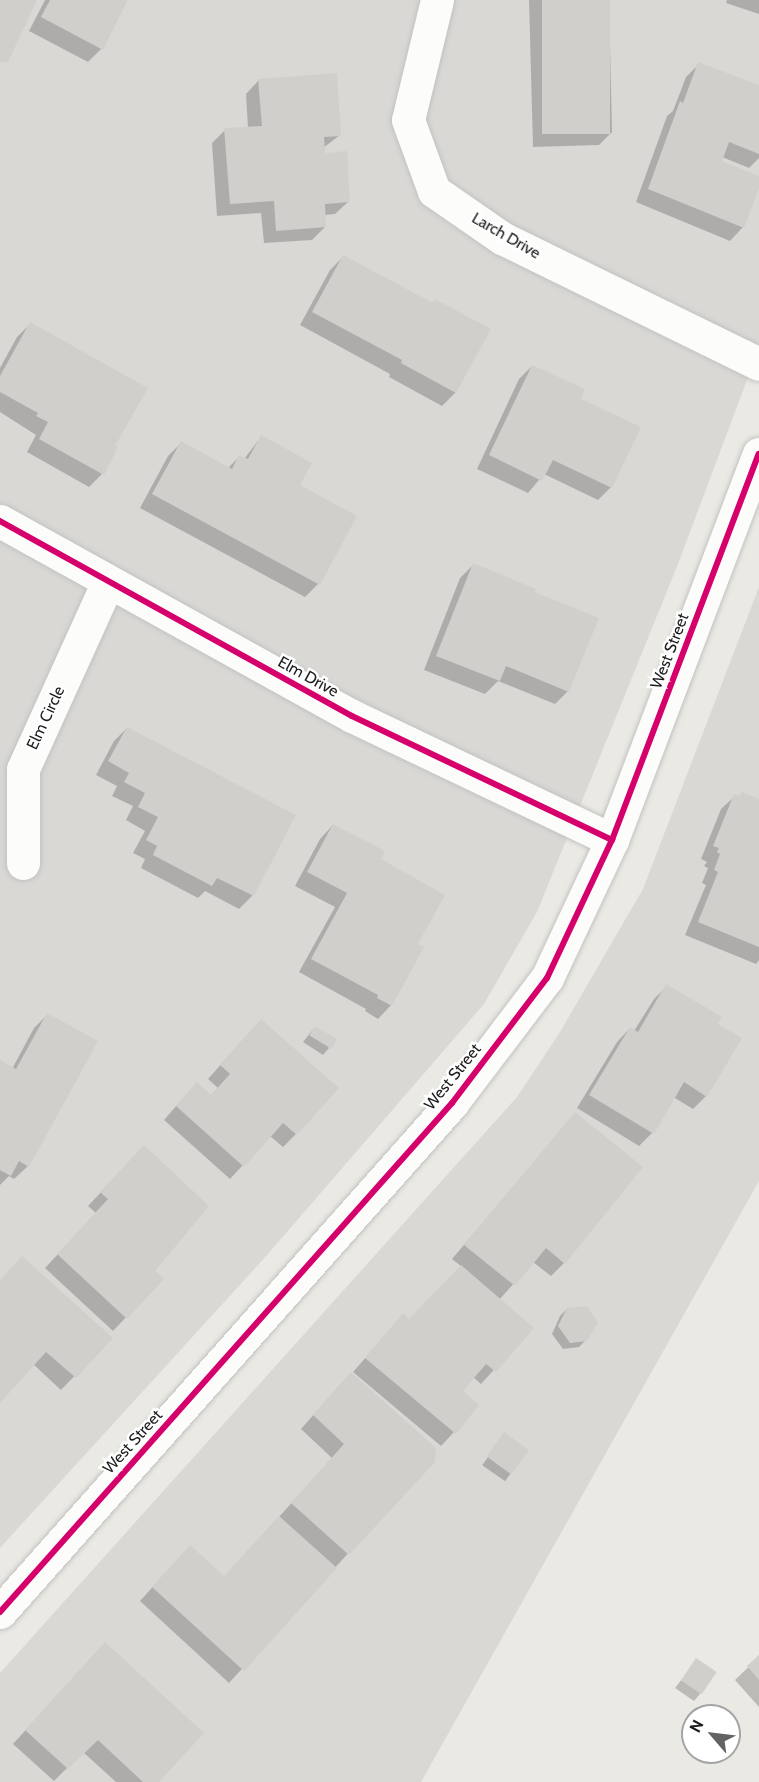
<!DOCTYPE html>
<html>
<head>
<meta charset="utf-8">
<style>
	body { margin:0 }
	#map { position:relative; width:759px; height:1782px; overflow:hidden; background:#eae9e4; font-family:Cabin,sans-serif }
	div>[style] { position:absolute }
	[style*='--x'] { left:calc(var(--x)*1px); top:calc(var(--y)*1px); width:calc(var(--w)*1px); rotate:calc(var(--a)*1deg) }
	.residential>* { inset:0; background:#d9d8d5 }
	.shadow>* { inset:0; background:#0003; transform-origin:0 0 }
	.building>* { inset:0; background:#d1cfcb; transform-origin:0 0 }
	.roads { filter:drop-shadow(0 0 2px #c2c2c0) drop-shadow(0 0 2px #c2c2c0) }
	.minor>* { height:33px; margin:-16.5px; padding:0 16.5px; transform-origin:16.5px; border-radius:16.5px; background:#fcfcfb }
	.cycleway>* { height:6px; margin:-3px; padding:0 3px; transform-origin:3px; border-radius:3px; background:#d6006c }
	span { translate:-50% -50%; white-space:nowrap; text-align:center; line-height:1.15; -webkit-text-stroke:5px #fff; paint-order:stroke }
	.street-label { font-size:16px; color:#1b1b1b }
	.north { position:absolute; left:681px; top:1704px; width:60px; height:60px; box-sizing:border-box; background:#fff; border:2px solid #a4a4a4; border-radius:50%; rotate:298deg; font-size:16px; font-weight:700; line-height:24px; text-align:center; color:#1b1b1b }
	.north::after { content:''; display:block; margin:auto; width:21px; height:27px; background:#636361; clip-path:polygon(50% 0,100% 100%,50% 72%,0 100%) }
</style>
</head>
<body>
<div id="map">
	<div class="residential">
		<div style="clip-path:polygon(0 0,759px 0,759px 348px,678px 564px,537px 912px,484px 1004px,268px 1254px,0 1548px)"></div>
		<div style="clip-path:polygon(759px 587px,759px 1181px,421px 1782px,0 1782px,0 1673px,517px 1097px,560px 1032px,643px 889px)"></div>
	</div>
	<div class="shadow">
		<div style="clip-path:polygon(45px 0,127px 0,101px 49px,88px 62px,29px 31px)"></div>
		<div style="clip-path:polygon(529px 0,609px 0,612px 132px,599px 145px,533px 147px)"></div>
		<div style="clip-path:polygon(727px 0,759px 0,759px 14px,726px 3px)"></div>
		<div style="clip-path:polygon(699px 64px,759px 86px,759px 158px,749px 168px,722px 157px,720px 162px,759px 177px,743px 227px,730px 241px,636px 202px,667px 116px,673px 111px,686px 77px)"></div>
		<div style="clip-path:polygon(259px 80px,340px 135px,323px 148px,324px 155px,349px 201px,335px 214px,324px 215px,325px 227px,312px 240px,264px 243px,261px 213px,217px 216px,212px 143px,225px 130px,248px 128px,246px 94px)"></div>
		<div style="clip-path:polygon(343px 257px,432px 304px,435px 301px,489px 329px,455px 393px,442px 406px,389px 377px,390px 374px,300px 325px,330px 270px)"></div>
		<div style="clip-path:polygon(30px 324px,113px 446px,102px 474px,89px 487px,27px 452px,36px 435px,0 412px,0 368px,17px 337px)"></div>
		<div style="clip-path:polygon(532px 366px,579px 400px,611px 487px,598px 500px,544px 474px,528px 493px,477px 469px,519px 379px)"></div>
		<div style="clip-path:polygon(261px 437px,298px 486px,318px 584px,305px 597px,140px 508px,168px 456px,181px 443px,228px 468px,239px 457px,244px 459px)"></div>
		<div style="clip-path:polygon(473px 565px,532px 593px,568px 691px,555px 704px,498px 681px,485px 694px,424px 670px,460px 578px)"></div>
		<div style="clip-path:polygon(127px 728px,294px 816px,252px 896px,239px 909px,205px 891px,198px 898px,141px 868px,145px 859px,133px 853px,145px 831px,126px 820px,133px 806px,112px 796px,117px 786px,96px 775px,114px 741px)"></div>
		<div style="clip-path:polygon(735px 796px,759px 800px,759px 960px,756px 964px,685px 935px,706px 885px,702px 883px,708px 868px,704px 866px,707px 862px,701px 859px,721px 809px)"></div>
		<div style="clip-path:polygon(333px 825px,379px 860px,416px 945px,422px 948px,391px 1005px,378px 1019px,365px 1011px,366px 1009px,299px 972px,335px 907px,295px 886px,320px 839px)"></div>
		<div style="clip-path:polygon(667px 986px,716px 1024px,706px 1096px,693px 1109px,673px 1097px,652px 1133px,639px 1146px,577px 1108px,617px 1042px,630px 1028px,634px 1031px,654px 999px)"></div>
		<div style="clip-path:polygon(47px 1015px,96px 1042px,28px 1166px,14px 1179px,9px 1176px,0 1185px,0 1062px,12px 1069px,34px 1028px)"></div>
		<div style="clip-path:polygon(315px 1027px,329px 1048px,323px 1055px,303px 1042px)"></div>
		<div style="clip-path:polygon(248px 1034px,296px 1134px,283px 1147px,270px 1136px,230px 1179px,164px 1120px,184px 1097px,210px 1096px,218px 1088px,208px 1079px)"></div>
		<div style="clip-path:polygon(575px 1114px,564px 1263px,551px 1276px,533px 1262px,499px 1300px,532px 1328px,481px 1384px,473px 1377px,461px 1392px,454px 1432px,441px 1446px,353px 1372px,403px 1315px,409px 1321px,461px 1266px,452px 1259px)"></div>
		<div style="clip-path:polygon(131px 1160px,152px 1271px,162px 1279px,113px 1331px,45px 1268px,96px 1213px,88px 1206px)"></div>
		<div style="clip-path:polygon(0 1281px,111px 1338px,61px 1390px,33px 1364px,0 1401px)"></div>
		<div style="clip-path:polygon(567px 1309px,586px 1340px,579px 1347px,563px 1349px,552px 1334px,560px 1316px)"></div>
		<div style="clip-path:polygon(338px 1387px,433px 1461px,229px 1683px,140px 1601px,177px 1560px,224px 1578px,332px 1458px,301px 1429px)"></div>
		<div style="left:504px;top:1434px;width:28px;height:38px;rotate:35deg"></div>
		<div style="clip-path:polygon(92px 1657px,157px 1782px,116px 1782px,83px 1752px,54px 1781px,13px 1744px)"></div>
		<div style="clip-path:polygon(759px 1657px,759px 1707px,735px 1680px)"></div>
		<div style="clip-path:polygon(697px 1660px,700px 1694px,694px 1701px,675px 1688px)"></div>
	</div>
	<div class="building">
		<div style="clip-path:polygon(0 0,37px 0,8px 62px,0 63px)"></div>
		<div style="clip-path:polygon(50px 0,128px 0,103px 50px,41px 17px)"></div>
		<div style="left:542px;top:0;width:68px;height:134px"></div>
		<div style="clip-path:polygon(698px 62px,759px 85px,759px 154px,729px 142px,722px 161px,759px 176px,759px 188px,744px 228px,648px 189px,680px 101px,683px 103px)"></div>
		<div style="clip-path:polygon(337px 73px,341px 136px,324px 137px,325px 153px,347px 151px,350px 202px,325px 204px,326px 227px,276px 231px,274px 201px,230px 204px,224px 128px,262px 126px,258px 79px)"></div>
		<div style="clip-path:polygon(343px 255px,433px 303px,435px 299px,491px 329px,456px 393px,401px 363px,402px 360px,312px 312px)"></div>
		<div style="clip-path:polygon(30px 322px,148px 388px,115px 446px,118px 447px,104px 475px,39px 439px,48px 422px,36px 416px,38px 413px,0 392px,0 376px)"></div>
		<div style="clip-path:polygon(532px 365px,585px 389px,581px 399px,641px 427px,612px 488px,553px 460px,542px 481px,489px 455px)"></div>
		<div style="clip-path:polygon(261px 435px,312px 463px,300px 485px,357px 516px,320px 585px,152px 494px,181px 441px,232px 469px,239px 455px,248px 459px)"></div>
		<div style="clip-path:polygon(473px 563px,536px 589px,534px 592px,599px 618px,569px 692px,506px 666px,500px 681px,436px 656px)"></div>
		<div style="clip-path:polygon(127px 727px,296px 815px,254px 896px,217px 878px,212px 886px,153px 855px,157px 846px,146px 840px,158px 817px,138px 807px,145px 793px,124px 782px,129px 773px,108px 761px)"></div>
		<div style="clip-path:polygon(742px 792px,759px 799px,759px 947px,698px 922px,718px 872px,714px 870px,720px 854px,717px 852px,719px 848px,713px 846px,734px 794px,739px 796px)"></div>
		<div style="clip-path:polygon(333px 824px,385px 851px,381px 859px,445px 895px,418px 944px,424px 947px,392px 1006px,377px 998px,378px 995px,311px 959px,347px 893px,307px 872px)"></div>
		<div style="clip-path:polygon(666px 984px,722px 1017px,718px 1024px,742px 1038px,707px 1097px,684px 1082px,654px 1134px,589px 1095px,630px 1027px,638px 1032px)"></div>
		<div style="clip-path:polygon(47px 1013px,98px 1041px,29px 1167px,19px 1161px,11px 1176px,0 1170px,0 1060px,16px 1069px)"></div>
		<div style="clip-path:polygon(261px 1019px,339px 1088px,297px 1135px,283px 1123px,244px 1167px,176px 1106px,197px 1082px,211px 1095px,230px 1074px,220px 1065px)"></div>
		<div style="left:315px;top:1026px;width:26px;height:11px;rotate:31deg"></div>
		<div style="clip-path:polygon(575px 1112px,643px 1167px,565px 1264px,546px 1248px,515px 1286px,464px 1245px)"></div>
		<div style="clip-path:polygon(144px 1145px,209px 1206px,155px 1271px,164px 1279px,127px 1319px,57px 1254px,108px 1199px,100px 1192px)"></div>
		<div style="clip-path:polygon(22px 1256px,113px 1338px,76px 1378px,46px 1352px,0 1403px,0 1280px)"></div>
		<div style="clip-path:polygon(461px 1265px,534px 1328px,496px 1372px,486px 1364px,463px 1391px,479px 1405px,456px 1434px,365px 1358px,403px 1313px,409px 1319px)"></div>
		<div style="clip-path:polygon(587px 1306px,598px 1323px,587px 1341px,570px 1343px,558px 1326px,567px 1308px)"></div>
		<div style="clip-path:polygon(351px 1372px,436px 1448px,435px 1462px,349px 1555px,291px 1503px,344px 1444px,313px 1415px)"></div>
		<div style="left:504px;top:1432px;width:31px;height:30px;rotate:36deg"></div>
		<div style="clip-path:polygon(279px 1516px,337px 1568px,244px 1671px,152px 1587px,190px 1545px,224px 1576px)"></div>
		<div style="clip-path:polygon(105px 1642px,204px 1733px,159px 1782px,143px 1782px,98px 1740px,68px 1769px,25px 1730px)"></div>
		<div style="clip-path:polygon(759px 1655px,759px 1680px,747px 1666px)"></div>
		<div style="left:696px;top:1658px;width:25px;height:27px;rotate:34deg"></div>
	</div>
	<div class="roads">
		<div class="minor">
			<div style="--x:437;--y:0;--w:123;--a:103.6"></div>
			<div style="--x:408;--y:120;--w:76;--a:69.9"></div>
			<div style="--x:434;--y:191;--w:83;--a:34.7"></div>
			<div style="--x:502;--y:238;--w:286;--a:26.1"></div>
			<div style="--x:0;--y:521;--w:402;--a:29"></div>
			<div style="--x:352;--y:716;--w:288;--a:25.5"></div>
			<div style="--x:23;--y:863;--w:94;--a:-90"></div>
			<div style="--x:23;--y:769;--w:205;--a:-65.6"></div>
			<div style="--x:0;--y:1612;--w:681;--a:-48.39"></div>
			<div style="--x:452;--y:1103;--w:157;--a:-52.8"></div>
			<div style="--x:547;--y:978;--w:153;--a:-64.8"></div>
			<div style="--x:612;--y:840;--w:413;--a:-69.2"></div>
		</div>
	</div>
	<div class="cycleway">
		<div style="--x:0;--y:521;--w:402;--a:29"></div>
		<div style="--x:352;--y:716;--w:288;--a:25.5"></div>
		<div style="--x:0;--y:1612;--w:681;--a:-48.39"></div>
		<div style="--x:452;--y:1103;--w:157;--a:-52.8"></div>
		<div style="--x:547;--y:978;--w:153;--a:-64.8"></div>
		<div style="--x:612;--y:840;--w:413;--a:-69.2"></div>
	</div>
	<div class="street-label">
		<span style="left:506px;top:236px;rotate:30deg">Larch Drive</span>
		<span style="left:670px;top:651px;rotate:-69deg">West Street</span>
		<span style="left:308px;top:677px;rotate:29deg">Elm Drive</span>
		<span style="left:46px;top:718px;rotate:-65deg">Elm Circle</span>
		<span style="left:453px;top:1077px;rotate:-51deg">West Street</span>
		<span style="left:133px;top:1442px;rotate:-48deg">West Street</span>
	</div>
	<div class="north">N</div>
</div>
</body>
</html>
